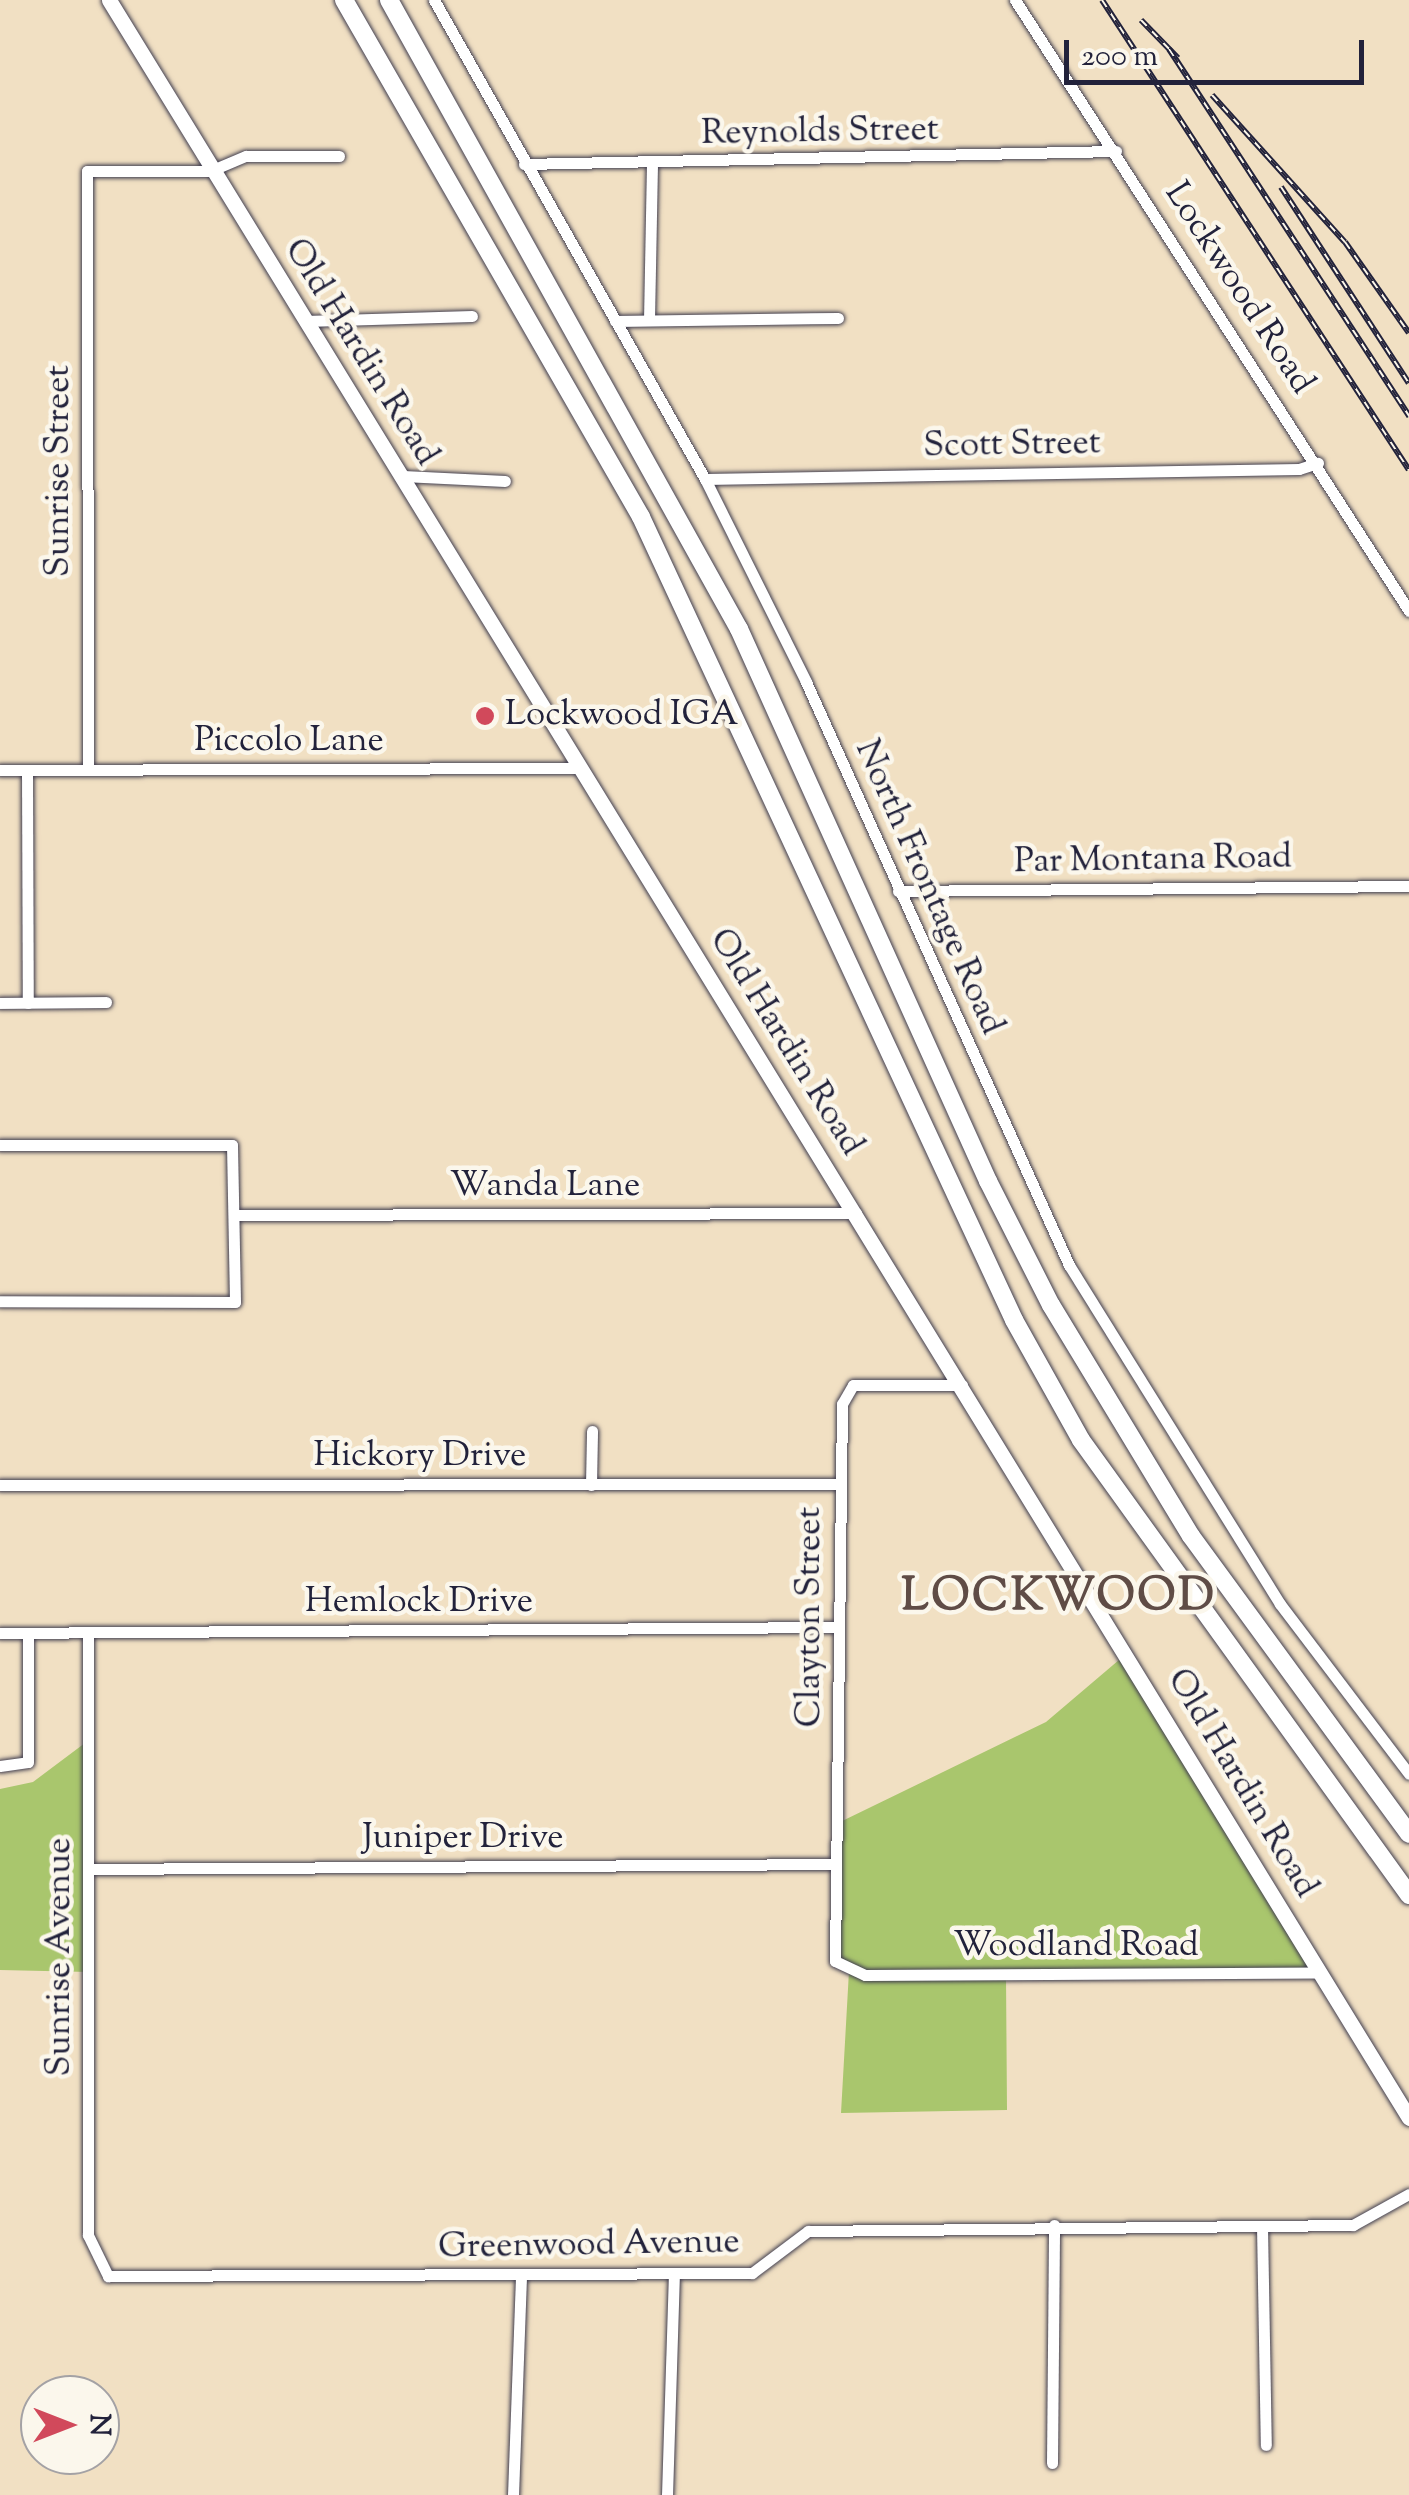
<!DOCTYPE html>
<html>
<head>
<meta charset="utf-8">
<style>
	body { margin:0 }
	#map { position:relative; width:1409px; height:2495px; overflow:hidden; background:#f1e0c3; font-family:"Sorts Mill Goudy",serif }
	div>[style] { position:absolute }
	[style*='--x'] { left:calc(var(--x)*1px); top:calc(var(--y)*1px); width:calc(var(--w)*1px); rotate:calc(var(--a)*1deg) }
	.green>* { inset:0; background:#a9c66d }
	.roads { filter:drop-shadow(0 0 2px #413e4f) drop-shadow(0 0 2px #413e4f) }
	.minor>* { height:11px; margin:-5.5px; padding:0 5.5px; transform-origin:5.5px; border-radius:5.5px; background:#fff }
	.major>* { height:15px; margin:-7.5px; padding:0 7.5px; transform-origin:7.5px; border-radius:7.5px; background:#fff }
	.highway>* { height:18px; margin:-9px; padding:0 9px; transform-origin:9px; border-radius:9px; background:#fff }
	.rail>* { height:6px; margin-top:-3px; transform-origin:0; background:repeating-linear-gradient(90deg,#fbf7ec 0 8px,#22223b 0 16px); box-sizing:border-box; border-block:2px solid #22223b }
	.dots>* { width:28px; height:28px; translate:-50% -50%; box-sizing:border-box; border:5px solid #fbf7ec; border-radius:50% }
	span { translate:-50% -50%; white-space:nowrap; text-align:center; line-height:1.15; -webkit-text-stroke:9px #fbf7ec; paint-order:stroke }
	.street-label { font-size:35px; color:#22223b }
	.poi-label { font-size:35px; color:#22223b }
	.left { translate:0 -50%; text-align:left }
	.district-label { font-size:45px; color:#5f4c46; font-weight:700; letter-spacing:2.5px }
	.north { position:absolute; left:20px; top:2375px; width:100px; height:100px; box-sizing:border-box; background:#fbf7ec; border:2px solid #a4a2a5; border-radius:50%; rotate:90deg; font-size:28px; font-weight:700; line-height:40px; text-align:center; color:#22223b }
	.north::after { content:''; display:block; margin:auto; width:35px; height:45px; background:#d1495b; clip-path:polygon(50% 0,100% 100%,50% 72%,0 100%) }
	.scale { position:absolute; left:1064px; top:40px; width:300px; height:45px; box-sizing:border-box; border:5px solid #22223b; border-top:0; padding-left:12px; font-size:30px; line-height:35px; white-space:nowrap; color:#22223b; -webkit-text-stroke:8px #fbf7ec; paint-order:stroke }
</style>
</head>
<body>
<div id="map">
	<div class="green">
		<div style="clip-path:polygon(1126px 1654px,1321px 1973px,1006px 1975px,1007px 2110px,841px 2113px,849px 1971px,835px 1961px,836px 1824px,1046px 1722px)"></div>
		<div style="clip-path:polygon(89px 1740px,89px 1972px,0 1970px,0 1789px,33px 1782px)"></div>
	</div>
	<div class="roads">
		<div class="minor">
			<div style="--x:434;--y:0;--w:550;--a:60.5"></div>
			<div style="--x:705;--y:479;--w:227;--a:63.5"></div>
			<div style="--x:806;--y:682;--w:640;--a:65.72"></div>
			<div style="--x:1069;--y:1265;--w:399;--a:58.1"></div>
			<div style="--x:1280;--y:1604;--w:213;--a:52.8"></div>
			<div style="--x:1015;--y:0;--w:727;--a:57.18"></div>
			<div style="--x:524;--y:164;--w:592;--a:-1.26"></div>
			<div style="--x:649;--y:320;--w:156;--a:-88.9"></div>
			<div style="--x:305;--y:321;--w:167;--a:-1.7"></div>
			<div style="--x:615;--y:321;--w:223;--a:-0.8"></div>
			<div style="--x:403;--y:476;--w:102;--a:2.8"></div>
			<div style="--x:705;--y:479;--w:594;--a:-0.96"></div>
			<div style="--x:1299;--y:469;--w:20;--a:-18"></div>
			<div style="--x:0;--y:770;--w:579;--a:-0.2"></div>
			<div style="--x:27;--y:770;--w:233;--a:89.8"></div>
			<div style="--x:88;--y:770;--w:599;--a:-90.1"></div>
			<div style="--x:87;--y:171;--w:123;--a:0"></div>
			<div style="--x:210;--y:171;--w:39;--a:-23"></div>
			<div style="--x:246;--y:156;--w:93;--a:0"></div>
			<div style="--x:898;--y:891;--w:511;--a:-0.56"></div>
			<div style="--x:0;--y:1003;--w:106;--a:-0.5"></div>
			<div style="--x:0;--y:1145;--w:232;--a:0"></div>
			<div style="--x:232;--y:1145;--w:157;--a:88.9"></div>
			<div style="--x:235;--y:1302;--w:235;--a:-179.8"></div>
			<div style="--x:234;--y:1215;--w:622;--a:-0.18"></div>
			<div style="--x:962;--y:1385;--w:109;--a:180"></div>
			<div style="--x:853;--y:1385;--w:22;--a:120"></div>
			<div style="--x:842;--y:1404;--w:557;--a:90.72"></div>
			<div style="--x:835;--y:1961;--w:33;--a:25"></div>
			<div style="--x:865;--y:1975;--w:456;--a:-0.3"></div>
			<div style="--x:0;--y:1485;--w:839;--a:-0.07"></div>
			<div style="--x:591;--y:1485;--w:54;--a:-88.9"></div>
			<div style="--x:0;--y:1633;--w:839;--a:-0.41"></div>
			<div style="--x:88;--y:1633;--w:602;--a:90"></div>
			<div style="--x:88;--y:2235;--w:46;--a:64"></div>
			<div style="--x:108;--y:2276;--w:644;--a:-0.27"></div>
			<div style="--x:752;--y:2273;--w:70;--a:-36.9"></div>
			<div style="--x:808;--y:2231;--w:545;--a:-0.63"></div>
			<div style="--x:1353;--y:2225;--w:64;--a:-29"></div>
			<div style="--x:0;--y:1766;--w:28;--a:-8"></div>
			<div style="--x:28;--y:1762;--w:129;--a:-90"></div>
			<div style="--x:89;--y:1869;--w:747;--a:-0.38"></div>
			<div style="--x:1262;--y:2226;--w:219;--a:89"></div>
			<div style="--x:1052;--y:2463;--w:238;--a:-89.5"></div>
			<div style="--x:513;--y:2495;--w:218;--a:-87.9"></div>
			<div style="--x:667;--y:2495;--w:219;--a:-88.2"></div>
		</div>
		<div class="major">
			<div style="--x:109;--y:0;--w:2485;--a:58.46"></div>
		</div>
		<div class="highway">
			<div style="--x:344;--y:0;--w:596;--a:60.12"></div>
			<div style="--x:641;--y:517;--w:885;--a:65.08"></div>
			<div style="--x:1014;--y:1320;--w:137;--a:60.8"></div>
			<div style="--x:1081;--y:1440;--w:561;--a:54.21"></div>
			<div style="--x:389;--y:0;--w:720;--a:60.91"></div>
			<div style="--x:739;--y:629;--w:606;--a:65.72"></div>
			<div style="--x:988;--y:1181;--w:139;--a:63.1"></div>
			<div style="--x:1051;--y:1305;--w:270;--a:58.8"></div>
			<div style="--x:1191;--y:1536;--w:369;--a:53.8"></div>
		</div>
	</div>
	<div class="rail">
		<div style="--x:1102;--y:0;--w:561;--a:56.85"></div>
		<div style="--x:1141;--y:20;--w:53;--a:45.8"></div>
		<div style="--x:1169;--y:49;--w:439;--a:56.8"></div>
		<div style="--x:1212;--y:95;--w:198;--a:47.9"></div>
		<div style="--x:1345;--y:242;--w:111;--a:54.9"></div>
		<div style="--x:1281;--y:187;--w:234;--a:56.9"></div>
	</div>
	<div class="dots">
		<div style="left:485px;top:716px;background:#d1495b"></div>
	</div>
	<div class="street-label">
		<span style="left:820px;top:133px;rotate:-1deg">Reynolds Street</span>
		<span style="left:1238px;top:289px;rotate:57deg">Lockwood Road</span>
		<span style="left:360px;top:353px;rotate:58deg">Old Hardin Road</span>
		<span style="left:1012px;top:446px;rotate:-1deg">Scott Street</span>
		<span style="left:60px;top:471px;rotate:-90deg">Sunrise Street</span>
		<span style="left:289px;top:742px">Piccolo Lane</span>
		<span style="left:1153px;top:861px;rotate:-1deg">Par Montana Road</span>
		<span style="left:928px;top:888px;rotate:66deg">North Frontage Road</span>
		<span style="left:785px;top:1043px;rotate:58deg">Old Hardin Road</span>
		<span style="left:545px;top:1187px">Wanda Lane</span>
		<span style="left:420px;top:1457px">Hickory Drive</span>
		<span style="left:419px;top:1603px">Hemlock Drive</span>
		<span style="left:811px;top:1617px;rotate:-90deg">Clayton Street</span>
		<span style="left:1241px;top:1784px;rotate:59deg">Old Hardin Road</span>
		<span style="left:463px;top:1839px">Juniper Drive</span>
		<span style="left:1076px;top:1947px">Woodland Road</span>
		<span style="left:61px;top:1957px;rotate:-90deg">Sunrise Avenue</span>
		<span style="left:589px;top:2246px;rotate:-1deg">Greenwood Avenue</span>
	</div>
	<div class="poi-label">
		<span class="left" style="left:505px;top:716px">Lockwood IGA</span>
	</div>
	<div class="district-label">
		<span style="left:1059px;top:1599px">LOCKWOOD</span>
	</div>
	<div class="north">N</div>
	<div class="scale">200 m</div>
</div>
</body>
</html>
